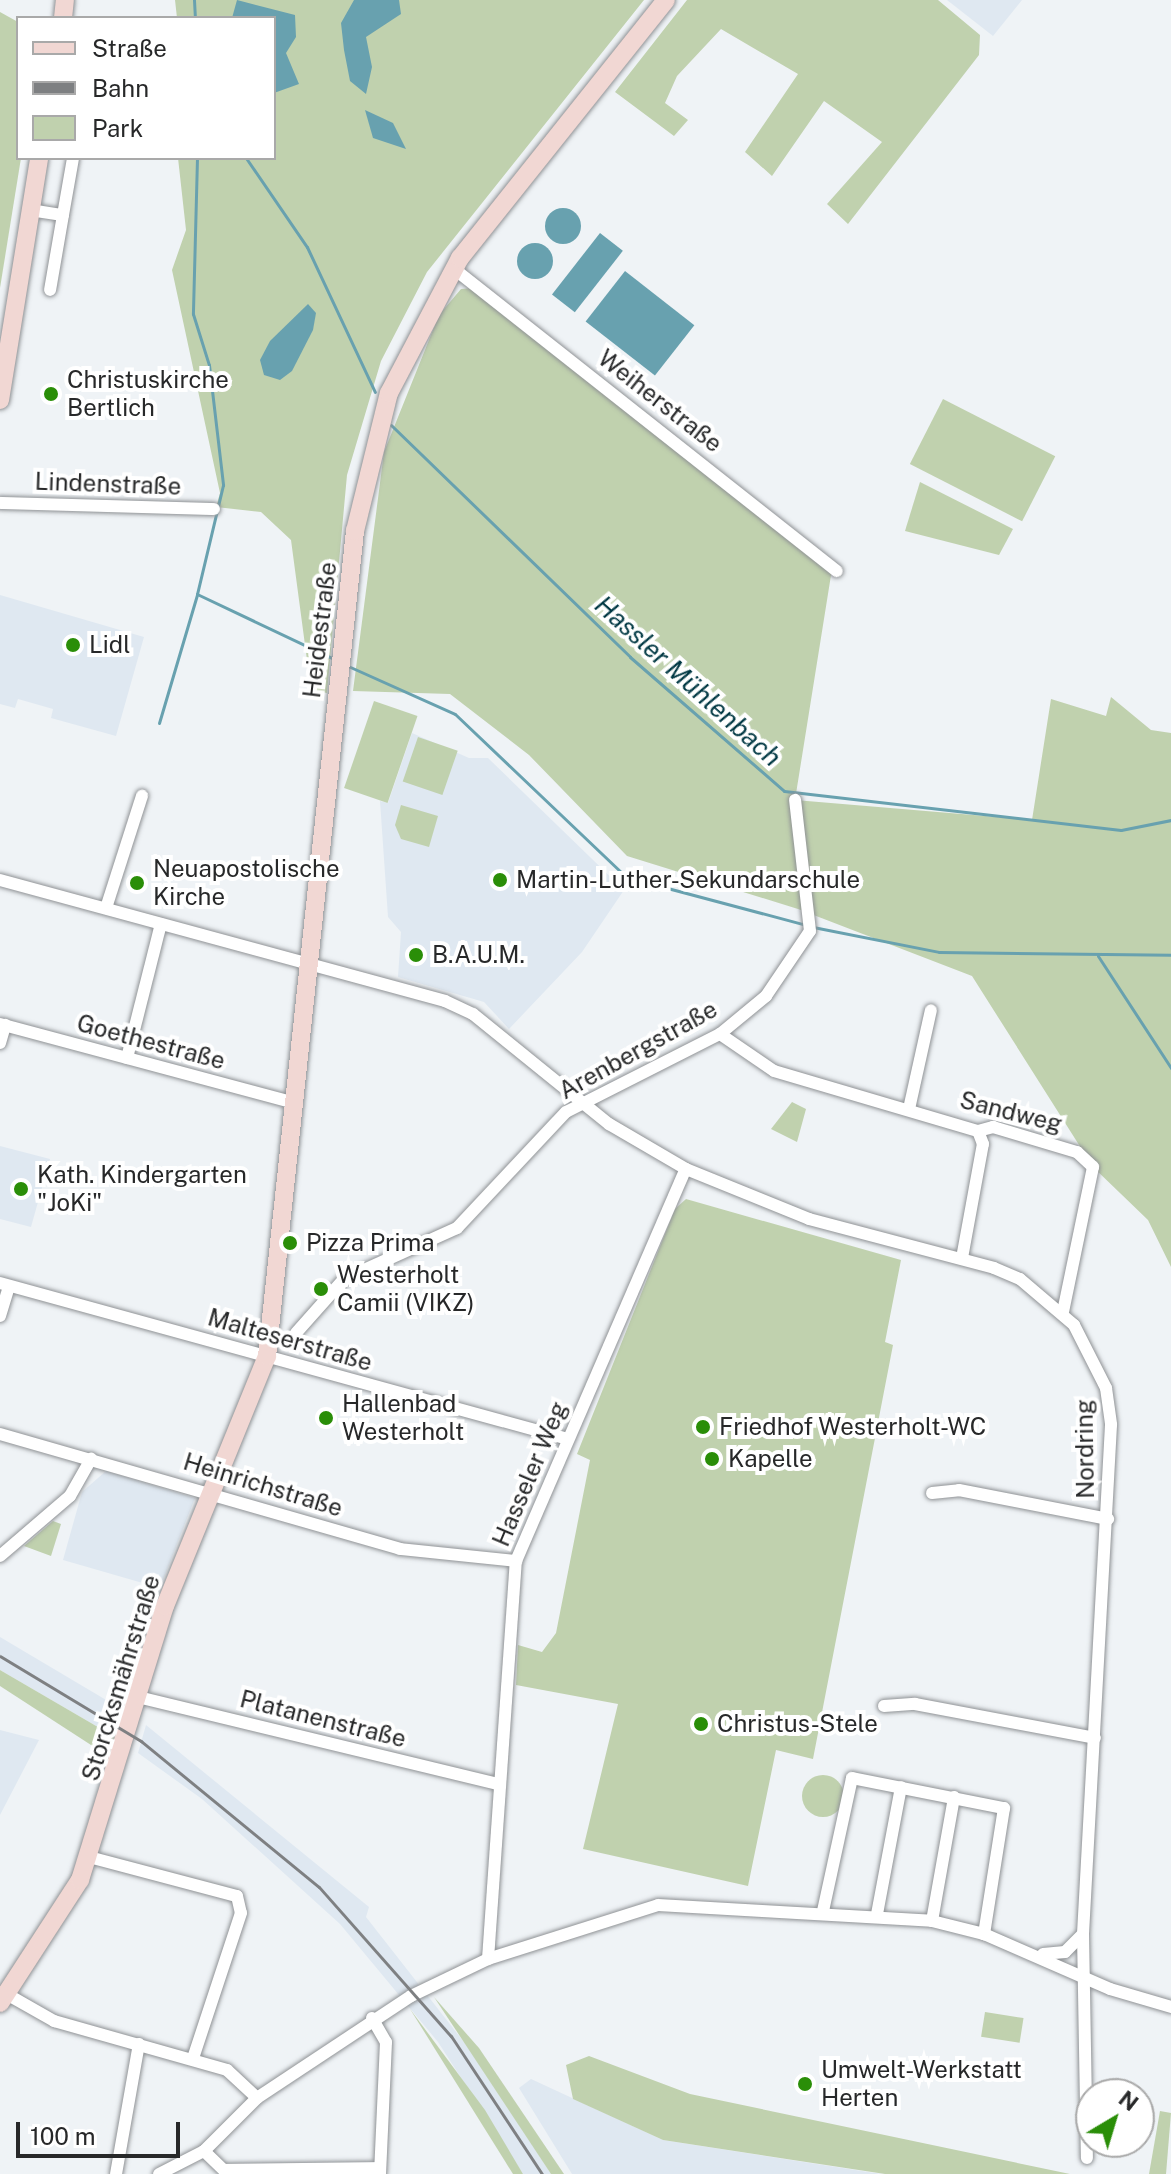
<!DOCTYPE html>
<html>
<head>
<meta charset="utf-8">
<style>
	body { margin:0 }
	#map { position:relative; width:1171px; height:2174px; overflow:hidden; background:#eff3f6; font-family:"Public Sans",sans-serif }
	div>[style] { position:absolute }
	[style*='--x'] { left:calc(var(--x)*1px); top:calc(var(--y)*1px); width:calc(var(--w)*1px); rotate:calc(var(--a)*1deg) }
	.built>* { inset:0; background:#dfe8f1 }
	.green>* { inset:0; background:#c0d1ae; transform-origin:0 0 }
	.round { border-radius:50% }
	.water>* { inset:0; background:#68a1af; transform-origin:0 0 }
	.stream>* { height:3px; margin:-1.5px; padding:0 1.5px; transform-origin:1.5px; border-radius:1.5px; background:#68a1af }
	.roads { filter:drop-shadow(0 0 2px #8f9295) drop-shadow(0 0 2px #8f9295) }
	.street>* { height:12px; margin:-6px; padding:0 6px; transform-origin:6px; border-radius:6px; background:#fff }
	.secondary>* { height:18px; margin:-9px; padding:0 9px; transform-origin:9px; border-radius:9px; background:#f1d7d3 }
	.rail>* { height:3px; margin:-1.5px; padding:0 1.5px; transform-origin:1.5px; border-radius:1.5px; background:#7e8082 }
	.dots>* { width:22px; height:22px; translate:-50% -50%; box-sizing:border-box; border:4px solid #fff; border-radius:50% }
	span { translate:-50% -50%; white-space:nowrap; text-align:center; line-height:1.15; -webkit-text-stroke:8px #fff; paint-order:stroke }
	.poi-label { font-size:24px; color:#272829 }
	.left { translate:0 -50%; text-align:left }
	.street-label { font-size:24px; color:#272829 }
	.water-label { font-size:26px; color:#003843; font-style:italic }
	.legend { position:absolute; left:16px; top:16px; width:260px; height:144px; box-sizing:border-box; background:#fff; border:2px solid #a9a9a9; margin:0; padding:10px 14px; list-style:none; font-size:24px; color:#272829 }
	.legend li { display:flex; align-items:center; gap:16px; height:40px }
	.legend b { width:40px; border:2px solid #a9a9a9 }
	.north { position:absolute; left:1075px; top:2078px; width:80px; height:80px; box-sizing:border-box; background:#fff; border:2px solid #a9a9a9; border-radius:50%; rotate:38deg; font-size:22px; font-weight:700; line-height:32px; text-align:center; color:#272829 }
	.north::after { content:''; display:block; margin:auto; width:28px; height:36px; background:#2a8e08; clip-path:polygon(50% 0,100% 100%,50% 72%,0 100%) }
	.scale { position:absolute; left:16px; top:2122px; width:164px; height:36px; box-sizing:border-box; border:4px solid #272829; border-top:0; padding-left:10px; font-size:24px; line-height:28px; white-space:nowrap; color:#272829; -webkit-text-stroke:6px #fff; paint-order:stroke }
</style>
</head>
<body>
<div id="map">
	<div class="built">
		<div style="clip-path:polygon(947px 0,1022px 0,993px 36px)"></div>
		<div style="clip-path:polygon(0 595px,144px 637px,116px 736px,51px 718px,53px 709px,18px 699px,15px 708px,0 704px)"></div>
		<div style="clip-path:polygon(412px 733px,469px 758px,488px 758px,624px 890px,582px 952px,509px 1029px,484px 1002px,398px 977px,401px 932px,388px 917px,380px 801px,388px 803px)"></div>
		<div style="clip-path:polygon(0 1146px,50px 1159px,31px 1227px,0 1219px)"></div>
		<div style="clip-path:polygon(106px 1471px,195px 1498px,160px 1588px,63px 1560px,82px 1492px)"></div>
		<div style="clip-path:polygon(0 1637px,123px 1710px,115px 1737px,0 1670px)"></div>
		<div style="clip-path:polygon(146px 1725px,369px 1907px,366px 1917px,478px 2060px,551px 2174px,523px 2174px,438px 2042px,340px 1924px,202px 1799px,138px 1753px)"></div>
		<div style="clip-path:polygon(0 1730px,39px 1740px,0 1815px)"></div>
		<div style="clip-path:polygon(531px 2079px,663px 2140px,881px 2174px,572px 2174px,519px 2088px)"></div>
	</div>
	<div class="green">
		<div style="clip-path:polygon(175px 0,644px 0,427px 272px,381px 361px,347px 475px,327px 693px,311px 690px,291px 540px,261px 512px,216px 507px,220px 493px,172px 270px,186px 230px,178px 158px,274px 158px,274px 18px,177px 18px)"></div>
		<div style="clip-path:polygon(687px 0,938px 0,980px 35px,979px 55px,848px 224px,827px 204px,882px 142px,824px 101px,772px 176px,745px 152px,798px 74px,721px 29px,677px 76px,665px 103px,688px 120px,674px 136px,615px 92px)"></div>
		<div style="clip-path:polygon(0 12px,18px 22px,21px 158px,0 288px)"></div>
		<div style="clip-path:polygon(474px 288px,832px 569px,795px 800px,1032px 820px,1051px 699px,1106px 716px,1111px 697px,1151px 730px,1171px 733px,1171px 1267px,1148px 1220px,1093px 1167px,972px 976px,798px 909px,627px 856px,529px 755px,450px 694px,353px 691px,384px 452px,439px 315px,461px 289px)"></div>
		<div style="left:943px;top:399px;width:126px;height:73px;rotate:27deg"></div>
		<div style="clip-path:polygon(920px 482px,1013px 529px,999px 555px,905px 531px)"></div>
		<div style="left:374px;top:701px;width:46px;height:92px;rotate:19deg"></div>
		<div style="left:418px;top:737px;width:42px;height:47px;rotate:19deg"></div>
		<div style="clip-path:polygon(401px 805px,438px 816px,429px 847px,401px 839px,395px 825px)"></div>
		<div style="clip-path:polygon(792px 1102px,806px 1109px,797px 1142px,771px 1129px)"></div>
		<div style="clip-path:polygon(686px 1199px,901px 1260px,885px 1342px,893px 1345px,813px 1759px,776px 1750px,748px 1886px,583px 1849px,618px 1704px,516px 1685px,518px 1645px,542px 1652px,556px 1633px,590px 1460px,577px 1454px,675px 1209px)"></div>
		<div style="clip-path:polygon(53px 1521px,61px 1524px,51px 1556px,24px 1546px)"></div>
		<div style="clip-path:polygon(0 1670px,115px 1737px,108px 1756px,0 1686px)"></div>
		<div class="round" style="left:802px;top:1775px;width:42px;height:42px"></div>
		<div style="clip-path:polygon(434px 1997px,479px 2048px,564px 2174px,551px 2174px)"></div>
		<div style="clip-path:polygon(410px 2009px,485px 2110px,523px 2174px,513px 2174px)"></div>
		<div style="left:985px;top:2012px;width:39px;height:25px;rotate:9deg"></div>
		<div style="clip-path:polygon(589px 2056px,690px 2094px,1070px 2174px,885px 2174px,663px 2140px,573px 2099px,566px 2065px)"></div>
		<div style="clip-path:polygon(1160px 2111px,1171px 2113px,1166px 2174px,1149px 2174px)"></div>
	</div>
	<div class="water">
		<div style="clip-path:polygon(237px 0,295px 15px,296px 37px,286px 53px,299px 84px,274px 93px,274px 18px,232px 18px)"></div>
		<div style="clip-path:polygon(354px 0,399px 0,401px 14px,366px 37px,372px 67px,366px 94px,350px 81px,344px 50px,341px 23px)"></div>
		<div style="clip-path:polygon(365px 110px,393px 123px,406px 149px,373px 138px)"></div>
		<div class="round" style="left:545px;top:208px;width:36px;height:36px"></div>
		<div style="left:600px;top:233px;width:29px;height:78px;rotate:38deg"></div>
		<div class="round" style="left:517px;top:243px;width:36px;height:36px"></div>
		<div style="left:625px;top:271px;width:88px;height:64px;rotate:38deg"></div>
		<div style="clip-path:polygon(308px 304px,316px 313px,313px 330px,292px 371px,280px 380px,264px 375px,260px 360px,270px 341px)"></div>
	</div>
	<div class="stream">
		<div style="--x:194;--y:0;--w:18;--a:87"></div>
		<div style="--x:197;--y:158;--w:156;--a:91.5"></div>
		<div style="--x:193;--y:314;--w:53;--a:72.6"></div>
		<div style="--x:209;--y:365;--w:121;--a:83.3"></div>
		<div style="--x:223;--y:485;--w:112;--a:103.4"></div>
		<div style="--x:197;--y:594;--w:152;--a:25.4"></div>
		<div style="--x:246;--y:158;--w:108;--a:55.6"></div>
		<div style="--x:307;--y:247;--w:160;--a:64.9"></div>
		<div style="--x:391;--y:425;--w:333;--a:44.1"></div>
		<div style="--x:630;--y:657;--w:204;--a:41"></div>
		<div style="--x:784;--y:791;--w:339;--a:6.6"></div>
		<div style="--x:1121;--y:830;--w:51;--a:-11.3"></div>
		<div style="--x:348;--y:666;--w:117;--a:24.2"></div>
		<div style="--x:455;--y:714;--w:236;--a:43.6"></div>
		<div style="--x:626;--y:877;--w:186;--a:14.9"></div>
		<div style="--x:159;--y:723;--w:134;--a:-73.5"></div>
		<div style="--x:813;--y:927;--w:128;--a:11.2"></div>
		<div style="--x:939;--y:952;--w:232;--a:0.7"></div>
		<div style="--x:1098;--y:956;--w:134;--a:56.9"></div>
	</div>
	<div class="roads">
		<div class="street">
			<div style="--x:30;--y:210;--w:33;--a:9"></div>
			<div style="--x:63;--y:215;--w:76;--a:99.8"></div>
			<div style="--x:63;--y:215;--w:58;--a:-80"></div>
			<div style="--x:453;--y:268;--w:489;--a:38.3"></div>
			<div style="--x:0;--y:503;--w:214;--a:1.6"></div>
			<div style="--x:0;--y:880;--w:461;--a:15.2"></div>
			<div style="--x:445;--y:1001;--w:31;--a:25"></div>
			<div style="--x:473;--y:1014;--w:175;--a:39"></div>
			<div style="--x:609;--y:1124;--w:89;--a:30.3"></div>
			<div style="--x:686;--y:1169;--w:133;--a:22.1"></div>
			<div style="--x:809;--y:1219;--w:191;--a:14.8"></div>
			<div style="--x:994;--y:1268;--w:28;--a:23"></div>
			<div style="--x:1020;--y:1279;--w:71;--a:40.4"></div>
			<div style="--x:1074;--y:1325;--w:71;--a:63.1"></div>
			<div style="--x:1106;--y:1388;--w:37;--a:82"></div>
			<div style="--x:1111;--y:1425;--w:510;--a:93.15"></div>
			<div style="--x:1083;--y:1934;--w:224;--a:89"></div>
			<div style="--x:106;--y:908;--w:118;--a:-72.2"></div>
			<div style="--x:0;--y:1024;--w:301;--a:15"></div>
			<div style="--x:720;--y:1034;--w:65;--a:34.4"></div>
			<div style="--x:774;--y:1071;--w:213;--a:16.4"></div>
			<div style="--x:978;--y:1131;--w:16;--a:-15"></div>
			<div style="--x:993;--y:1127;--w:88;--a:16.6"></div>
			<div style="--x:1077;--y:1152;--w:22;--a:43"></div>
			<div style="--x:1093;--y:1167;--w:148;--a:101.7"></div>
			<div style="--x:0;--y:1043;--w:19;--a:-74"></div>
			<div style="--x:127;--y:1058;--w:138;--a:-75.8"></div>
			<div style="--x:909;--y:1109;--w:101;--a:-77.5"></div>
			<div style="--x:962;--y:1258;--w:116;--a:-79.6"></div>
			<div style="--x:983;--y:1144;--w:14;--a:-111"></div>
			<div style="--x:0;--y:1283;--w:589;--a:15.36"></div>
			<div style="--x:0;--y:1316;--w:31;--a:-73"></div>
			<div style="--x:296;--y:1333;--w:72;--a:-48.4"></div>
			<div style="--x:344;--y:1279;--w:124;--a:-24.3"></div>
			<div style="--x:457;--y:1228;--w:159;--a:-46.8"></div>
			<div style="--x:566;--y:1112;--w:173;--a:-26.9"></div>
			<div style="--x:720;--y:1034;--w:60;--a:-39.6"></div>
			<div style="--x:766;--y:996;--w:78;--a:-55.9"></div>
			<div style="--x:810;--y:931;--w:132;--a:-96.5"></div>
			<div style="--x:0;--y:1434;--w:416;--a:16"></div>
			<div style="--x:400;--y:1549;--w:117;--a:5.9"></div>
			<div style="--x:932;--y:1493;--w:27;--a:-6"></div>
			<div style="--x:959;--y:1490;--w:152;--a:11"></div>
			<div style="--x:0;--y:1556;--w:92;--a:-40.6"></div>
			<div style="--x:70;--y:1496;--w:43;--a:-60.4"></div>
			<div style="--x:138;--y:1697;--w:370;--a:13.6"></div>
			<div style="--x:884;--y:1706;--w:31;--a:-4"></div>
			<div style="--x:915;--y:1704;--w:183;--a:10.7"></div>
			<div style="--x:89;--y:1857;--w:153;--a:14.8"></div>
			<div style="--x:237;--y:1896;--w:17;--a:77"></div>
			<div style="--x:241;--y:1913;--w:153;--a:108.3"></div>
			<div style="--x:823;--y:1911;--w:136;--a:-77.7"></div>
			<div style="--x:852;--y:1778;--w:155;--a:11.2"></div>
			<div style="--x:1004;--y:1808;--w:128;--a:99"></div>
			<div style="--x:877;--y:1914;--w:129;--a:-79.3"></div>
			<div style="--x:932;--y:1921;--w:126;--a:-79.9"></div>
			<div style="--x:1043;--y:1954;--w:22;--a:-5"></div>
			<div style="--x:1065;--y:1952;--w:25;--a:-45"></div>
			<div style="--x:488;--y:1959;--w:399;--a:-86"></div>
			<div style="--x:516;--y:1561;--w:427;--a:-66.6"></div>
			<div style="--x:3;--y:1992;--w:59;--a:29.6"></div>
			<div style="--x:54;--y:2021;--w:180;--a:15.8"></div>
			<div style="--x:227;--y:2070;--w:41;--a:43"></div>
			<div style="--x:372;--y:2018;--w:28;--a:60"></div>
			<div style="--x:386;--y:2042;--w:132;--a:92.6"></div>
			<div style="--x:204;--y:2151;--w:28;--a:44"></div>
			<div style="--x:224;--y:2170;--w:156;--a:-0.7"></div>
			<div style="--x:116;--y:2174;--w:132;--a:-80"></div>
			<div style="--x:159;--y:2174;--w:51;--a:-27.1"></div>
			<div style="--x:204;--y:2151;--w:75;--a:-45"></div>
			<div style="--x:257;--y:2098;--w:185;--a:-33.5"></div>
			<div style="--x:411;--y:1996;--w:85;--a:-25.7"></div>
			<div style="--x:488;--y:1959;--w:178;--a:-17.6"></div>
			<div style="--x:658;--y:1905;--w:274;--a:3.3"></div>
			<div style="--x:932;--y:1921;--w:54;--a:14"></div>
			<div style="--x:984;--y:1934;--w:137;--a:23.6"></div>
			<div style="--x:1110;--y:1989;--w:64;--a:16.4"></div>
		</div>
		<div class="secondary">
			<div style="--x:63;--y:18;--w:18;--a:-84"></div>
			<div style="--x:0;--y:400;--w:245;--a:-80.8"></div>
			<div style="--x:0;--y:2003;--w:147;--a:-57"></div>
			<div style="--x:80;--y:1880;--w:287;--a:-72.8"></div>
			<div style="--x:165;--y:1606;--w:270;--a:-67.8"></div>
			<div style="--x:267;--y:1356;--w:830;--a:-83.91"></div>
			<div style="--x:355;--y:531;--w:142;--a:-76.2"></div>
			<div style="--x:389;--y:393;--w:153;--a:-62.3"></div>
			<div style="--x:460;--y:258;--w:330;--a:-51.4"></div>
		</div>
	</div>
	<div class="rail">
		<div style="--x:0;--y:1656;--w:165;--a:31.1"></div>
		<div style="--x:141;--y:1741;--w:230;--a:39.4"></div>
		<div style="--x:319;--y:1887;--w:199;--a:48.5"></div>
		<div style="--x:451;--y:2036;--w:165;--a:56.6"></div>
	</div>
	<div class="dots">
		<div style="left:51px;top:394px;background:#2a8e08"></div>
		<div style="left:73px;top:645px;background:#2a8e08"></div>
		<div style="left:500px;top:880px;background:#2a8e08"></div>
		<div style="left:137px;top:883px;background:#2a8e08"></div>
		<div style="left:416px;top:955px;background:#2a8e08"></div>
		<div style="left:21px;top:1189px;background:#2a8e08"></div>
		<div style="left:290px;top:1243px;background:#2a8e08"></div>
		<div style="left:321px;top:1289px;background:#2a8e08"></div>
		<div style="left:326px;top:1418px;background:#2a8e08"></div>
		<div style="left:703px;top:1427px;background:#2a8e08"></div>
		<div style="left:712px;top:1459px;background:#2a8e08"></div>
		<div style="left:701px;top:1724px;background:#2a8e08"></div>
		<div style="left:805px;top:2084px;background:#2a8e08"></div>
	</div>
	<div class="poi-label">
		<span class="left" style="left:67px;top:394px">Christuskirche<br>Bertlich</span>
		<span class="left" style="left:89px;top:645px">Lidl</span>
		<span class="left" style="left:153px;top:883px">Neuapostolische<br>Kirche</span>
		<span class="left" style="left:516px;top:880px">Martin-Luther-Sekundarschule</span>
		<span class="left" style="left:432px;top:955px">B.A.U.M.</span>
		<span class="left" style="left:37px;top:1189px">Kath. Kindergarten<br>"JoKi"</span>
		<span class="left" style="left:306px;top:1243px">Pizza Prima</span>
		<span class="left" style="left:337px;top:1289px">Westerholt<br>Camii (VIKZ)</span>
		<span class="left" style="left:342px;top:1418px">Hallenbad<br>Westerholt</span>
		<span class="left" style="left:719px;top:1427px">Friedhof Westerholt-WC</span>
		<span class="left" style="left:728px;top:1459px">Kapelle</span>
		<span class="left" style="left:717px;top:1724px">Christus-Stele</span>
		<span class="left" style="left:821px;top:2084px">Umwelt-Werkstatt<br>Herten</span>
	</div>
	<div class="street-label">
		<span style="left:660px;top:401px;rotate:38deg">Weiherstraße</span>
		<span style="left:108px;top:484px;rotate:2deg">Lindenstraße</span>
		<span style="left:320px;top:630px;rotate:-83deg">Heidestraße</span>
		<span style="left:151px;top:1042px;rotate:15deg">Goethestraße</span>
		<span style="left:638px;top:1050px;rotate:-29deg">Arenbergstraße</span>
		<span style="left:1011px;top:1112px;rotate:14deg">Sandweg</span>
		<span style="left:290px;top:1340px;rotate:16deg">Malteserstraße</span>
		<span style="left:1085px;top:1449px;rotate:-91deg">Nordring</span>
		<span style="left:530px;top:1474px;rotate:-67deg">Hasseler Weg</span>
		<span style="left:263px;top:1485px;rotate:17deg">Heinrichstraße</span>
		<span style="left:121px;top:1678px;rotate:-73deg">Storcksmährstraße</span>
		<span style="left:323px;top:1719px;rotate:14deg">Platanenstraße</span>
	</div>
	<div class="water-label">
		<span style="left:688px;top:681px;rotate:42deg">Hassler Mühlenbach</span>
	</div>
	<ul class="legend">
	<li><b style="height:10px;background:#f1d7d3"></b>Straße</li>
	<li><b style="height:10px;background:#7e8082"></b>Bahn</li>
	<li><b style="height:22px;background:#c0d1ae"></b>Park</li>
	</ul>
	<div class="north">N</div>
	<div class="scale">100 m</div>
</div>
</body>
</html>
